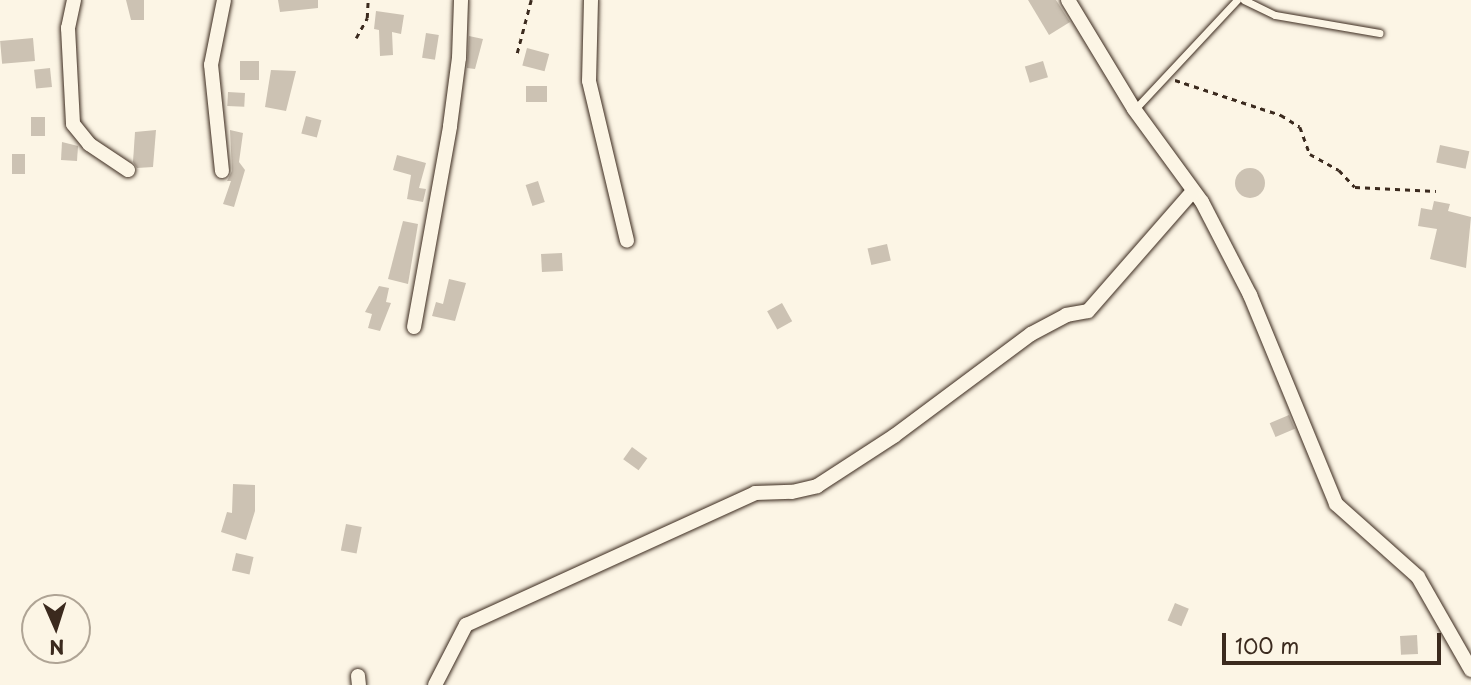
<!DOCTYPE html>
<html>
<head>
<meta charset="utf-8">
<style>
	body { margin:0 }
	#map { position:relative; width:1471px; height:685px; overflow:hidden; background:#fcf5e5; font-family:"Playpen Sans",sans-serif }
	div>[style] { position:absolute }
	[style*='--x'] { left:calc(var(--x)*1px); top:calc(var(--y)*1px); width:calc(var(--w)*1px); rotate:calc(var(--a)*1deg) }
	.building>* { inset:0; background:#ccc2b3; transform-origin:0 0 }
	.round { border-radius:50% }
	.path>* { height:2.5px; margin-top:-1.25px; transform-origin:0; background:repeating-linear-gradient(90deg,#3b2a1e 0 5px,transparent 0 10px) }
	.roads { filter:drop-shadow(0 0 2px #3b2a1e) drop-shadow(0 0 2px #3b2a1e) }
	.service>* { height:7px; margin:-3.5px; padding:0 3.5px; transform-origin:3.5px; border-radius:3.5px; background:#fcf5e5 }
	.minor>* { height:14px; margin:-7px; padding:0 7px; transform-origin:7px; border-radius:7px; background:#fcf5e5 }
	span { translate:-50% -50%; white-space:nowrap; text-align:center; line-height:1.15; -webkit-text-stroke:7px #fcf5e5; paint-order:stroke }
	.north { position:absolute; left:21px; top:594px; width:70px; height:70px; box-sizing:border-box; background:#fcf5e5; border:2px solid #afa495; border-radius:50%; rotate:177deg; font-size:19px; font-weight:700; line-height:28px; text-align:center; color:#3b2a1e }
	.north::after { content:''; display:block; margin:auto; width:24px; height:32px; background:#3b2a1e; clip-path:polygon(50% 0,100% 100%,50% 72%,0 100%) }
	.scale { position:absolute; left:1222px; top:633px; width:219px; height:32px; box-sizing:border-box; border:4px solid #3b2a1e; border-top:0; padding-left:9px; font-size:21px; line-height:24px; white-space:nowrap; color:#3b2a1e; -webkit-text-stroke:5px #fcf5e5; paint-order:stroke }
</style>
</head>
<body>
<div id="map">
	<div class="building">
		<div style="clip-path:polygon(126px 0,144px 0,144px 20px,131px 20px)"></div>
		<div style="clip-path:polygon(278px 0,318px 0,318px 8px,280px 12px)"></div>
		<div style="clip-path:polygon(1028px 0,1056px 0,1070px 22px,1049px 35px)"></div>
		<div style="clip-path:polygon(376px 11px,404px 15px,401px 34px,392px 32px,393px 55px,380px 56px,379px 30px,374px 29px)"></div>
		<div style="left:426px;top:33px;width:13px;height:25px;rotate:9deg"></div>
		<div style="clip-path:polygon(469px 36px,483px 39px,475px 69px,467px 68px)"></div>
		<div style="left:33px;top:38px;width:23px;height:33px;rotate:85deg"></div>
		<div style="left:527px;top:48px;width:23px;height:18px;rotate:15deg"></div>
		<div style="left:240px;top:61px;width:19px;height:19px"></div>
		<div style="left:1043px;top:61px;width:17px;height:19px;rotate:73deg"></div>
		<div style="left:50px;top:68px;width:19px;height:16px;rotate:84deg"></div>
		<div style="clip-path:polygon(271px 70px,296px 71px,286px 111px,265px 107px)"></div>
		<div style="left:526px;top:86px;width:21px;height:16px"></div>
		<div style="left:228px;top:92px;width:17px;height:14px;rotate:3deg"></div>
		<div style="left:306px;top:116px;width:16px;height:18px;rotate:15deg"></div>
		<div style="left:31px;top:117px;width:14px;height:19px"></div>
		<div style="clip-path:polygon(156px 130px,153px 167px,137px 168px,133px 162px,135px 132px)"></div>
		<div style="clip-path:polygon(230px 130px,243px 133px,239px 162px,245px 170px,234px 207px,223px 204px,231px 181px,227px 181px,232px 171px)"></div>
		<div style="clip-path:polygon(62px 142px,78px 146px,77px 161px,61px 160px)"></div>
		<div style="left:1440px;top:145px;width:30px;height:18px;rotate:12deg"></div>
		<div style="left:12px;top:154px;width:13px;height:20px"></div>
		<div style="clip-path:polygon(397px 155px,426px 163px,419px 188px,426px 189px,423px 202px,407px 199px,411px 175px,393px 170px)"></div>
		<div class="round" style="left:1235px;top:168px;width:30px;height:30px"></div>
		<div style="left:538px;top:181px;width:22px;height:13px;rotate:72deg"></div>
		<div style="clip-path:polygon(1434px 201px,1450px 204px,1448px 211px,1471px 217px,1466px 268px,1430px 259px,1437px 229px,1418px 226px,1421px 208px,1432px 210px)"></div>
		<div style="clip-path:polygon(403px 221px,418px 224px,408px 284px,388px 279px)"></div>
		<div style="left:887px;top:244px;width:17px;height:20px;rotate:77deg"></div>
		<div style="left:562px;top:253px;width:18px;height:21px;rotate:87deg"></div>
		<div style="clip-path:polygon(449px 279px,466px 283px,455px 321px,432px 316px,436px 302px,443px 304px)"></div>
		<div style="clip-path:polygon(379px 286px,389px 288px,386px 302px,391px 303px,380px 331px,368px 328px,372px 314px,365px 312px)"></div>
		<div style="left:782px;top:303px;width:21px;height:17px;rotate:61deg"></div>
		<div style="left:1289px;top:415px;width:15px;height:21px;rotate:67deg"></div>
		<div style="left:632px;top:447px;width:19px;height:15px;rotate:36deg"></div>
		<div style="clip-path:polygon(233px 484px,255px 485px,255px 511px,246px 540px,221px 532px,227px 512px,232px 513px)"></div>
		<div style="left:346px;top:524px;width:16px;height:27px;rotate:11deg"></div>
		<div style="left:236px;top:553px;width:18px;height:18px;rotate:13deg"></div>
		<div style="left:1175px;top:603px;width:15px;height:19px;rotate:23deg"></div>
		<div style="left:1417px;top:635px;width:19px;height:17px;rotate:87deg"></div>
	</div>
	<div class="path">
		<div style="--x:356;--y:38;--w:23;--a:-61"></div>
		<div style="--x:367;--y:18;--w:18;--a:-87"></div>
		<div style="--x:517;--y:53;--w:55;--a:-75.2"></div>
		<div style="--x:1175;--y:80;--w:112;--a:18.3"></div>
		<div style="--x:1281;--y:115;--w:22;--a:32"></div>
		<div style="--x:1300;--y:127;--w:29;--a:70"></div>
		<div style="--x:1310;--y:154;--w:33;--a:29"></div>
		<div style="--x:1339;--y:170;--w:23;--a:47"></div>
		<div style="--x:1355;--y:187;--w:81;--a:2.8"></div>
	</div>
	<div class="roads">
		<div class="service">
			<div style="--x:1244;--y:0;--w:34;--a:26"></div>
			<div style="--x:1275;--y:15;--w:106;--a:9.8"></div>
			<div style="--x:1135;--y:109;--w:149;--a:-46.9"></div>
		</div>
		<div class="minor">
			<div style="--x:74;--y:0;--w:29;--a:102"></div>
			<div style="--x:68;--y:28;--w:96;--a:87"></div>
			<div style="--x:73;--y:124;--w:26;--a:51"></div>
			<div style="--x:89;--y:144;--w:47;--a:33.7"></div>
			<div style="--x:591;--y:0;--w:81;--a:91.4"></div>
			<div style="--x:589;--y:81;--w:164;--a:76.6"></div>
			<div style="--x:1068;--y:0;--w:127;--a:58.8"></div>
			<div style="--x:1134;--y:109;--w:115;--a:53.8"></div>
			<div style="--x:1202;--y:202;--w:105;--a:62.7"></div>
			<div style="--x:1250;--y:295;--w:226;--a:67.6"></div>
			<div style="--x:1336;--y:504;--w:110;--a:41.7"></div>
			<div style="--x:1418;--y:577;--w:107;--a:60.3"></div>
			<div style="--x:222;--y:171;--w:107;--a:-95.9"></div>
			<div style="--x:211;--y:65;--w:66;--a:-78.7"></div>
			<div style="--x:414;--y:327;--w:204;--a:-79.8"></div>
			<div style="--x:450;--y:126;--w:69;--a:-82.5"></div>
			<div style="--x:459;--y:58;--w:58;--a:-88"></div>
			<div style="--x:358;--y:676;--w:9;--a:84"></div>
			<div style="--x:435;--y:685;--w:68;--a:-62.7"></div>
			<div style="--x:466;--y:625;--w:318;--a:-24.5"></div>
			<div style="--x:755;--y:493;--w:37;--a:-2"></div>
			<div style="--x:792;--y:492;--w:26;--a:-13"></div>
			<div style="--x:817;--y:486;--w:92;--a:-33"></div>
			<div style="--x:894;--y:436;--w:171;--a:-36.7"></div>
			<div style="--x:1031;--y:334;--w:40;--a:-28"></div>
			<div style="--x:1066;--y:315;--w:22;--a:-10"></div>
			<div style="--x:1088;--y:311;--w:159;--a:-48.8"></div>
		</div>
	</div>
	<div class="north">N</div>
	<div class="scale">100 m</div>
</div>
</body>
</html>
